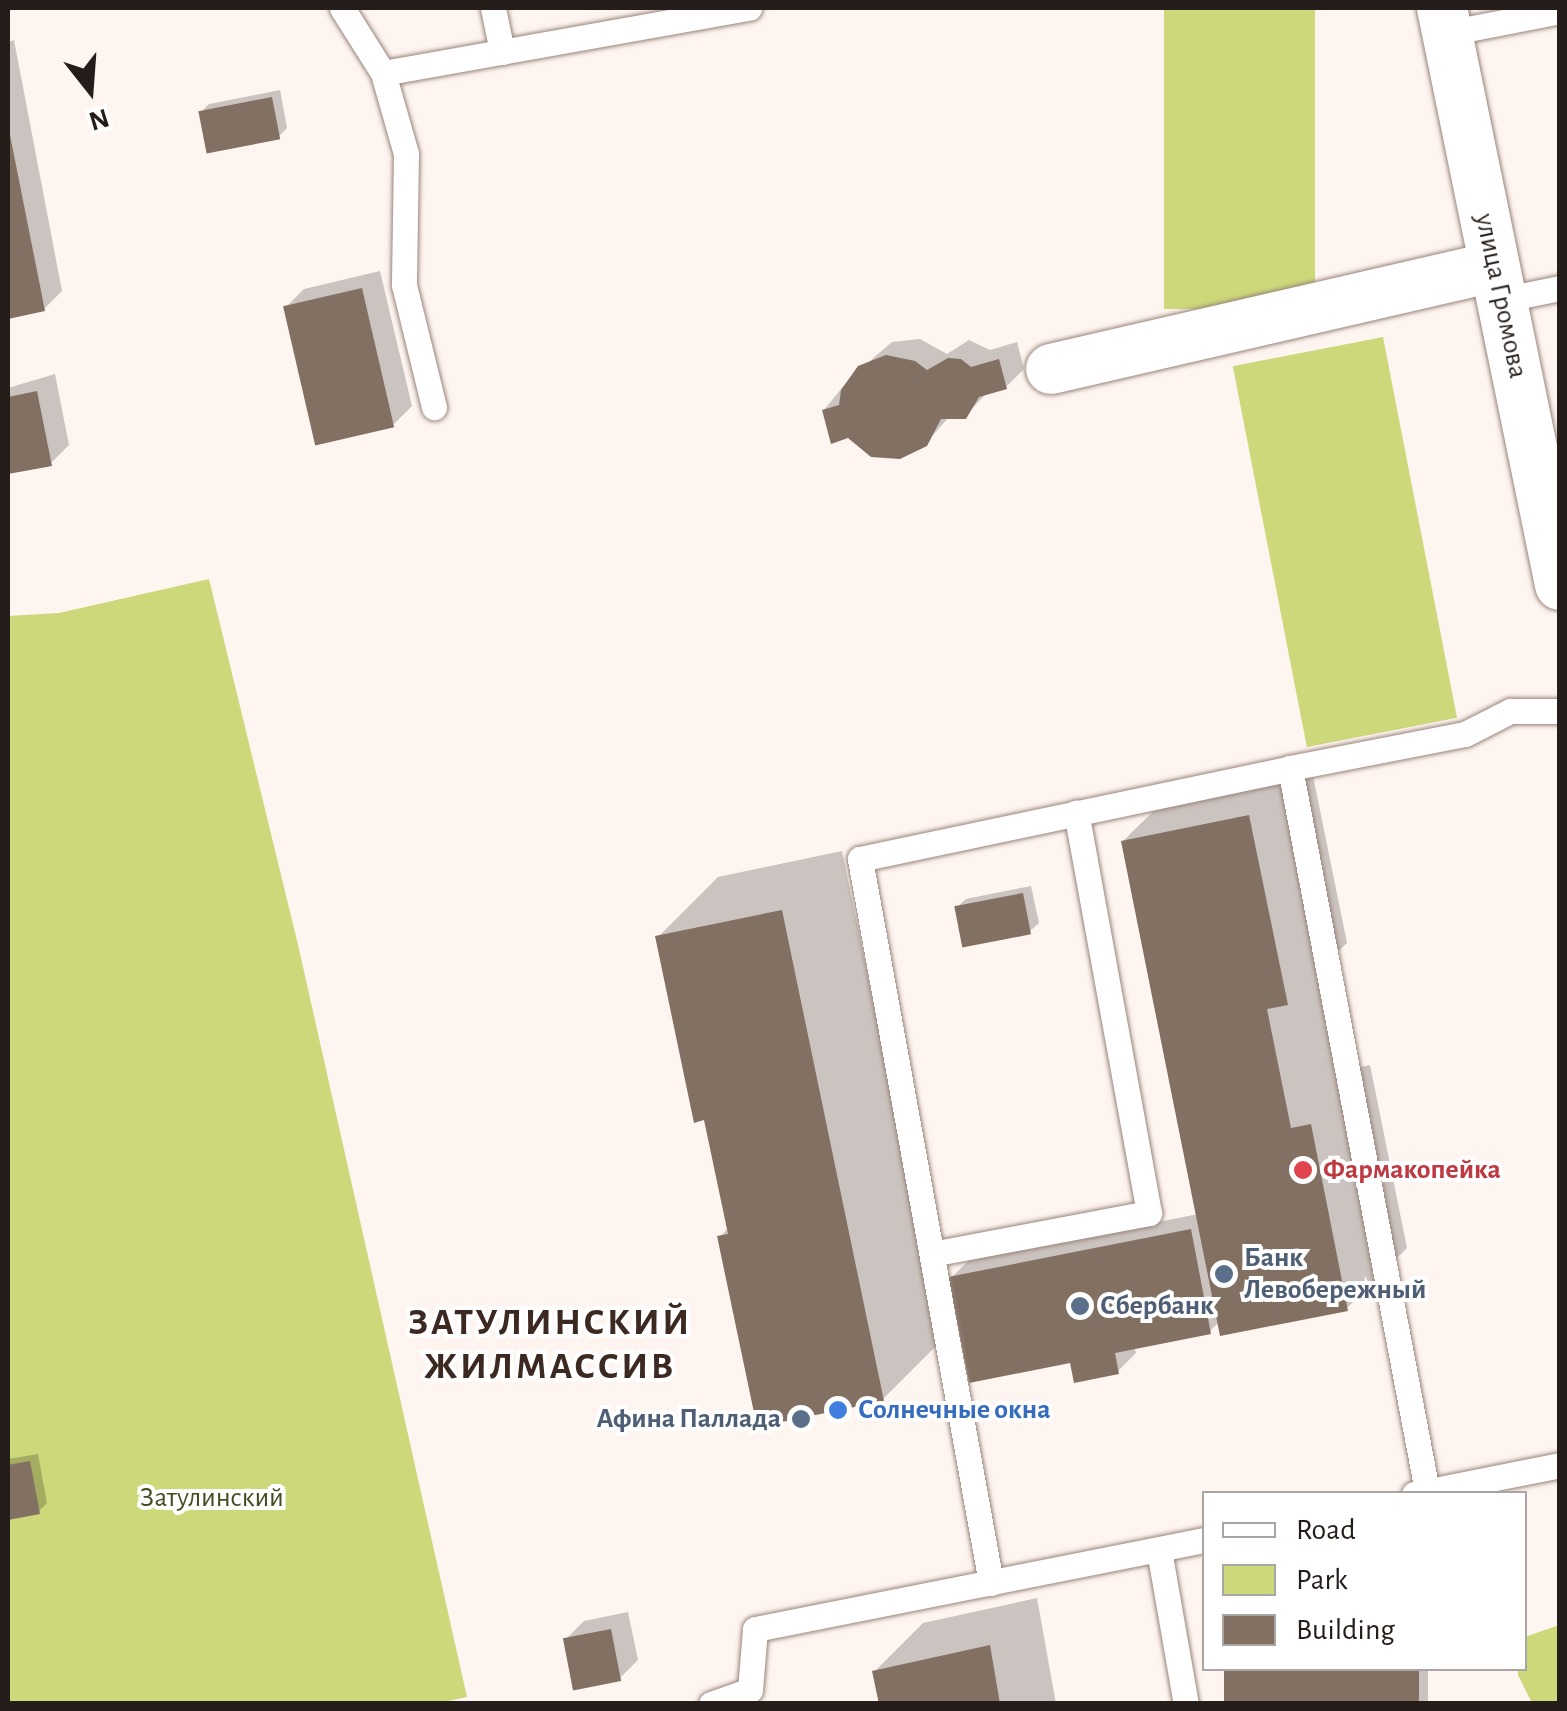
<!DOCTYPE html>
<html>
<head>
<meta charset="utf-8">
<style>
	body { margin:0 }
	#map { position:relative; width:1567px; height:1711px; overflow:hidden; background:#fef4f0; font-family:"Alegreya Sans",sans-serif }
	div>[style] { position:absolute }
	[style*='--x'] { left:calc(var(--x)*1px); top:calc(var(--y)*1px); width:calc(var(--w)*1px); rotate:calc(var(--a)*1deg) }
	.green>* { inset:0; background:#ccd87a; transform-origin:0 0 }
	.shadow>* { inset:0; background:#0003; transform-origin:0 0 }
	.building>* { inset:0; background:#827062; transform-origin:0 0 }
	.roads { filter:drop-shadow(0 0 2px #99847a) drop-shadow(0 0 2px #99847a) }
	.lane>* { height:25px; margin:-12.5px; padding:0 12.5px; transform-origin:12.5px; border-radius:12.5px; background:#fff }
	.street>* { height:50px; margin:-25px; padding:0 25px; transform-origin:25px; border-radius:25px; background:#fff }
	.dots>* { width:28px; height:28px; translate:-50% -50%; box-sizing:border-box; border:5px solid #fff; border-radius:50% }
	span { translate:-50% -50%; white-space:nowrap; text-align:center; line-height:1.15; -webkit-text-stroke:8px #fff; paint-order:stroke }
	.street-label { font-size:28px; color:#251d19 }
	.health-label { font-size:28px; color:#be3a42; font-weight:700 }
	.left { translate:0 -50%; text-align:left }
	.service-label { font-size:28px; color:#4e5e75; font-weight:700 }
	.right { translate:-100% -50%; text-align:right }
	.shop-label { font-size:28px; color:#366cbe; font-weight:700 }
	.park-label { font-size:28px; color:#474c22 }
	.district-label { font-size:38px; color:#3c2a22; font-weight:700; letter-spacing:2.5px }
	.frame { position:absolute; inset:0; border:10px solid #251d19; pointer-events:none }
	.legend { position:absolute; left:1202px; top:1491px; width:325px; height:180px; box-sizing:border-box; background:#fff; border:2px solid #a8a5a3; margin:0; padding:12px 18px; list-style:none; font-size:30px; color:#251d19 }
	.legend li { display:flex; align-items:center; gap:20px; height:50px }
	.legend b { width:50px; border:2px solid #a8a5a3 }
	.north { position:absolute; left:40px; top:40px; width:100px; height:100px; -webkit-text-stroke:8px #fff; paint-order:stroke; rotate:163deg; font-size:28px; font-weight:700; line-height:40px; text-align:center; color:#251d19 }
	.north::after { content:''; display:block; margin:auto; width:35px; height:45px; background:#251d19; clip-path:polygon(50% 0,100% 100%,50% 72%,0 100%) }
</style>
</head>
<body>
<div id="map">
	<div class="green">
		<div style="left:1164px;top:8px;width:151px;height:301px"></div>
		<div style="left:1383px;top:337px;width:388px;height:153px;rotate:79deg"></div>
		<div style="clip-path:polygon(209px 579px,299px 949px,467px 1697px,434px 1704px,8px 1704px,8px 616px,59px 613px)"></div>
		<div style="clip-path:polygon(1559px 1625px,1559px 1703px,1532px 1703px,1518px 1675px,1518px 1669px,1524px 1668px,1525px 1637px)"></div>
	</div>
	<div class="shadow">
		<div style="clip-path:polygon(14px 40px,62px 291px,44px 309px,8px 316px,8px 42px)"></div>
		<div style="clip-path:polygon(280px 90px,287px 128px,279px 136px,201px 112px,209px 104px)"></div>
		<div style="clip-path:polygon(380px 271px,412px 406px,394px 424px,286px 307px,304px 289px)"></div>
		<div style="clip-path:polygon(920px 339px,947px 354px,969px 340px,990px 350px,1017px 342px,1024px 369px,1006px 387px,987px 393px,965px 416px,949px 417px,925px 444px,824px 410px,850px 378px,892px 342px)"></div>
		<div style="clip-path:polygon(55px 374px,69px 445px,51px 463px,8px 471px,8px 388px)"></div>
		<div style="clip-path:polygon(1309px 756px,1347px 943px,1329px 960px,1351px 1069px,1370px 1065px,1407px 1248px,1347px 1308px,1220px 1321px,1210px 1331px,1134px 1346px,1136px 1353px,1118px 1371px,1072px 1360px,951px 1278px,969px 1260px,1198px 1214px,1123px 841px,1184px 781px)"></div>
		<div style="clip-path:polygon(842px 851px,943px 1339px,883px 1399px,720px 1237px,729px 1227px,706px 1117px,658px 937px,718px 877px)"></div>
		<div style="clip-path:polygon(1031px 886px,1039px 923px,1030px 931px,957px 907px,966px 899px)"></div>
		<div style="clip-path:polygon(38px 1454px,47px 1503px,39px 1511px,8px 1517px,8px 1459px)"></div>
		<div style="clip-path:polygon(1037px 1598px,1056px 1704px,881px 1704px,875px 1671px,923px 1623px)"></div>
		<div style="clip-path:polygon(628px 1612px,638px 1660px,620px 1678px,566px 1639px,584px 1621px)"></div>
		<div style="left:1227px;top:1668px;width:201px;height:36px"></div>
	</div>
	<div class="building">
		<div style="left:272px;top:97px;width:43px;height:75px;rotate:79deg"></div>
		<div style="clip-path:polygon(8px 125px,45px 311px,8px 319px)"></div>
		<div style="left:362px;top:288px;width:143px;height:81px;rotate:77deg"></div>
		<div style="clip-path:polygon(886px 355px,915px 361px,927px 370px,948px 358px,961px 359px,971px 367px,999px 359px,1007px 389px,979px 397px,966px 419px,941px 419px,927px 446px,900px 459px,871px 457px,848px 438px,831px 444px,822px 410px,839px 405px,841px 390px,858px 366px)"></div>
		<div style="clip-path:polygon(37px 391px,52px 466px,8px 474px,8px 397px)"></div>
		<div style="clip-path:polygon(1249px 815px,1288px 1005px,1267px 1009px,1291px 1128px,1311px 1124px,1348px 1311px,1220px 1336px,1121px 841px)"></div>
		<div style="left:1023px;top:893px;width:42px;height:70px;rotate:79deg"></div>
		<div style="clip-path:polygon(782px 910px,884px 1401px,757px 1427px,717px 1236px,728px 1234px,704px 1120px,694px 1123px,655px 936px)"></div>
		<div style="clip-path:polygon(1191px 1229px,1211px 1334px,1115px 1353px,1119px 1374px,1074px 1383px,1070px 1363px,969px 1383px,948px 1277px)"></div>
		<div style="clip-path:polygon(30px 1461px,40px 1514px,8px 1520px,8px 1465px)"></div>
		<div style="left:611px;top:1629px;width:53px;height:49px;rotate:79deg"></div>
		<div style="clip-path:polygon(990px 1645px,1000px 1704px,879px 1704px,872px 1671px)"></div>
		<div style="left:1224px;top:1668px;width:195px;height:37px"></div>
	</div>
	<div class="roads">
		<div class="lane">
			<div style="--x:342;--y:8;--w:77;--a:57.8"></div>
			<div style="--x:383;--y:73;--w:84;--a:74.1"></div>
			<div style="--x:406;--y:154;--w:131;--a:90.9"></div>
			<div style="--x:404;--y:285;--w:126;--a:76.2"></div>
			<div style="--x:493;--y:8;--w:45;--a:78.4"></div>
			<div style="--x:1447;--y:33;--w:115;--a:-11"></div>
			<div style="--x:383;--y:73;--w:372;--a:-10.1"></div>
			<div style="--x:1501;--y:300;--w:60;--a:-11.5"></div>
			<div style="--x:932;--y:1254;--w:221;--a:-10.7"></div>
			<div style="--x:1149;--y:1213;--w:407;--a:-100.3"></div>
			<div style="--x:1427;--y:1491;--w:736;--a:-100.73"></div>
			<div style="--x:1290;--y:768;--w:178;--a:-11"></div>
			<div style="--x:1465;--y:734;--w:51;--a:-27.1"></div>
			<div style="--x:1510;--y:711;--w:50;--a:0"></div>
			<div style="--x:1414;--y:1494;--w:149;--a:-11.2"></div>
			<div style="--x:1159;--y:1550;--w:156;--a:80.1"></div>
			<div style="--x:991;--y:1583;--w:736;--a:-100.26"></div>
			<div style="--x:860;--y:859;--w:440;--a:-11.9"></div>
			<div style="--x:711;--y:1704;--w:41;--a:-19.7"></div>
			<div style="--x:750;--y:1690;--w:61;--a:-85.3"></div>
			<div style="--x:755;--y:1629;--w:458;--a:-11.2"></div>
		</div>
		<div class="street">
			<div style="--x:1442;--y:8;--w:589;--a:78.44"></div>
			<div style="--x:1051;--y:369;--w:455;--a:-13"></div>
		</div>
	</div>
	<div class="dots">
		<div style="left:1303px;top:1170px;background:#e0444e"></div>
		<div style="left:1224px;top:1274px;background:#5c6f8a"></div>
		<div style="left:1080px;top:1306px;background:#5c6f8a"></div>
		<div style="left:838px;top:1410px;background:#3f7fe0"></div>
		<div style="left:801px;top:1419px;background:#5c6f8a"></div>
	</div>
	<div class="street-label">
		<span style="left:1501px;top:296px;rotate:78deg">улица Громова</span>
	</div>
	<div class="health-label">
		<span class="left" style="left:1323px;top:1170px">Фармакопейка</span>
	</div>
	<div class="service-label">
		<span class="left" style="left:1244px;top:1274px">Банк<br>Левобережный</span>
		<span class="left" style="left:1100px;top:1306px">Сбербанк</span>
		<span class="right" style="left:781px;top:1419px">Афина Паллада</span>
	</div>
	<div class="shop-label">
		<span class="left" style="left:858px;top:1410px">Солнечные окна</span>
	</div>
	<div class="park-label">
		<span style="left:212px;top:1498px">Затулинский</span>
	</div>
	<div class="district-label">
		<span style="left:550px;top:1346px">ЗАТУЛИНСКИЙ<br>ЖИЛМАССИВ</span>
	</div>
	<div class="frame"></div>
	<ul class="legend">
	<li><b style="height:12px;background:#fff"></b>Road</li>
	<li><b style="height:28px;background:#ccd87a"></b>Park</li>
	<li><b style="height:28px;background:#827062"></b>Building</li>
	</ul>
	<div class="north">N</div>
</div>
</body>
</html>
